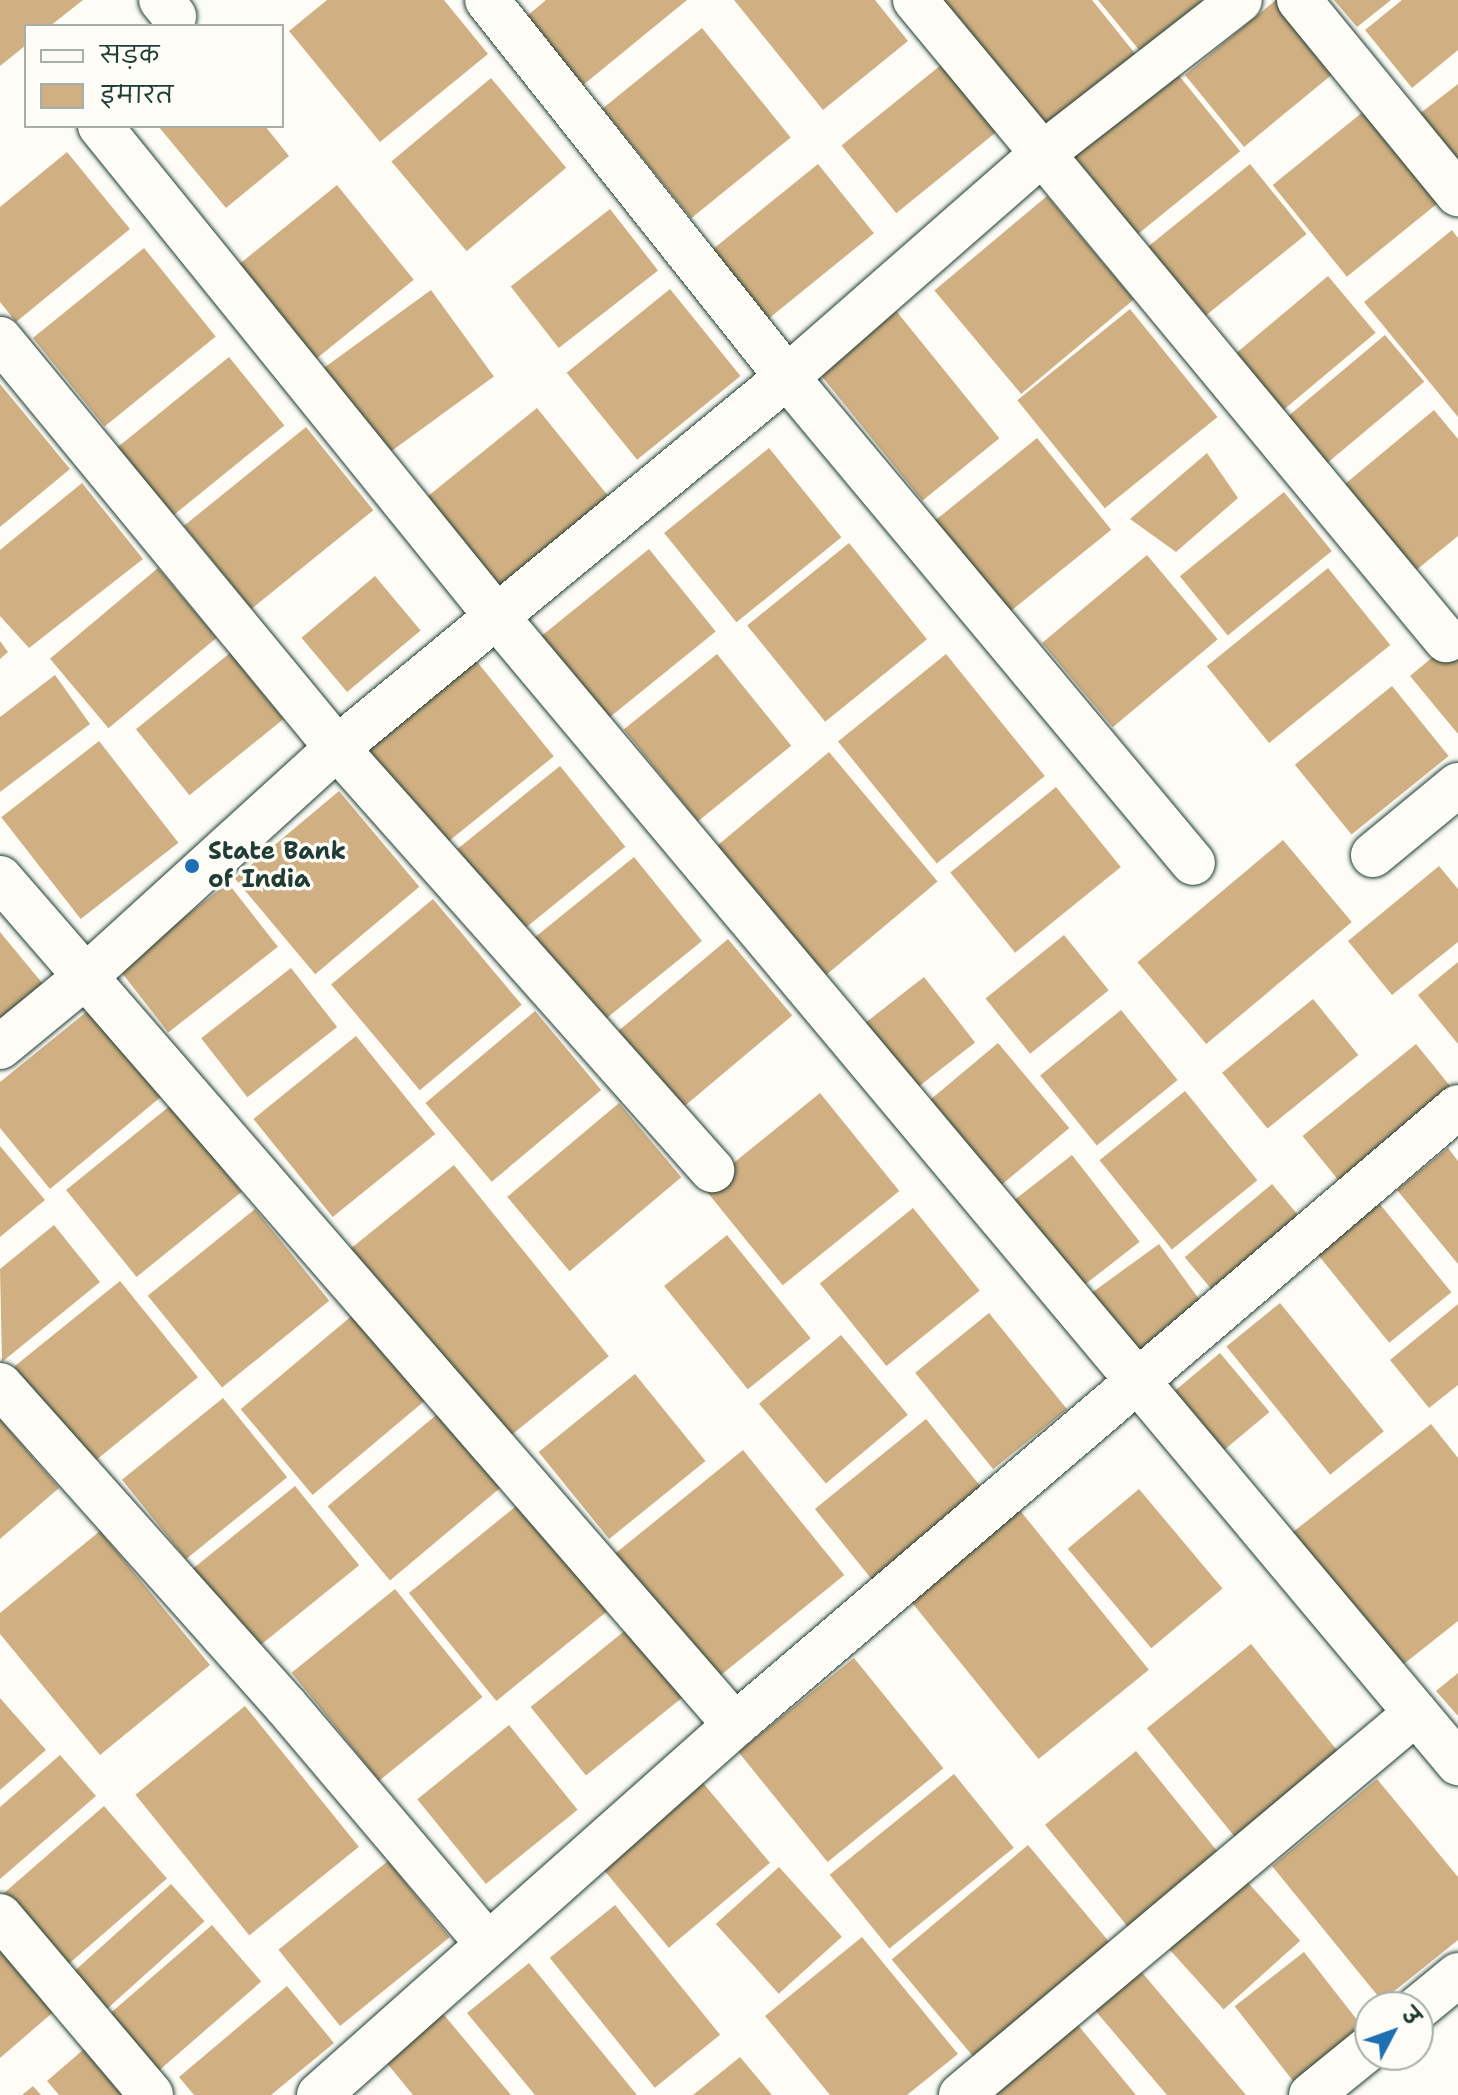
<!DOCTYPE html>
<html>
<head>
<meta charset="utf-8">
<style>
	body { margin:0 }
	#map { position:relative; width:1458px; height:2095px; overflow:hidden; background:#fdfcf7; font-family:"Shantell Sans","Playpen Sans Deva",sans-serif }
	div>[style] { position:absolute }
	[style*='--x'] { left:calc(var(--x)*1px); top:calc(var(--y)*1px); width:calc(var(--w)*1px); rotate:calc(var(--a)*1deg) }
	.building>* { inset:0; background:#d0b083; transform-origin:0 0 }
	.roads { filter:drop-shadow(0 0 2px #1f3d34) drop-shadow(0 0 2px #1f3d34) }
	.street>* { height:44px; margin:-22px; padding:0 22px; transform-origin:22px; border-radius:22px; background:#fdfcf7 }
	.dots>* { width:22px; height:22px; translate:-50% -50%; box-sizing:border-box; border:4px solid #fdfcf7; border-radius:50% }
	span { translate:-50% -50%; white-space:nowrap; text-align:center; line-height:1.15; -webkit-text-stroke:7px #fdfcf7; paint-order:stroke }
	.poi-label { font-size:24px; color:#1f3d34; font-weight:700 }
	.left { translate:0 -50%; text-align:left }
	.legend { position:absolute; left:24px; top:24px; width:260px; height:104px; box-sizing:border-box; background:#fdfcf7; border:2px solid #a4b0a9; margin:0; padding:10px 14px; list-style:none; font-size:24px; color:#1f3d34 }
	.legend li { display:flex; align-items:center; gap:16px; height:40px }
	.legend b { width:40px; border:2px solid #a4b0a9 }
	.north { position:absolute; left:1354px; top:1991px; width:80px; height:80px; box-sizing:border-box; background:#fdfcf7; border:2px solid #a4b0a9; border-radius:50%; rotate:49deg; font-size:22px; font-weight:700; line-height:32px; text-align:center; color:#1f3d34 }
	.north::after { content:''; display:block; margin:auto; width:28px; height:36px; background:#1f6fb2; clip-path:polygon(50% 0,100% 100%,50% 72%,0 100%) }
</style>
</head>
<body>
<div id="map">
	<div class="building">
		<div style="clip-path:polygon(0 0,83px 0,50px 26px,26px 26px,26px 45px,0 66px)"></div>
		<div style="clip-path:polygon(327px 0,444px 0,488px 54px,380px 142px,289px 31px)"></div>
		<div style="clip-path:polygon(546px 0,687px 0,577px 90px,521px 21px)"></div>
		<div style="clip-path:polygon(734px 0,875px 0,908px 41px,823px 110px)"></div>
		<div style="clip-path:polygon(930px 0,1092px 0,1137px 56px,1038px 133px)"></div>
		<div style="clip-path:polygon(1098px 0,1203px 0,1140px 51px)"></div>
		<div style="clip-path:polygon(1276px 0,1284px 0,1340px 68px,1244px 147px,1185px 75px)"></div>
		<div style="clip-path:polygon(1334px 0,1391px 0,1357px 27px)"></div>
		<div style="clip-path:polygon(1402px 0,1458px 0,1458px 50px,1412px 88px,1365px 30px)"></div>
		<div style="left:702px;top:28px;width:141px;height:128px;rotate:51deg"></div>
		<div style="left:941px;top:65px;width:87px;height:128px;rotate:51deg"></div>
		<div style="left:1176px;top:72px;width:102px;height:132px;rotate:51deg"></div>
		<div style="left:491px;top:78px;width:117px;height:130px;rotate:50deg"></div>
		<div style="clip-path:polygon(1458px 84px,1458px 165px,1418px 115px)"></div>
		<div style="left:1369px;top:107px;width:118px;height:124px;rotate:51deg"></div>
		<div style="clip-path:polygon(158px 126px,265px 126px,289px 156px,226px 208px)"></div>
		<div style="clip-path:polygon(67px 152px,130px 229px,16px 322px,0 302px,0 207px)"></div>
		<div style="left:818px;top:164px;width:89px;height:137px;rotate:51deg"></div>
		<div style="left:1250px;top:164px;width:90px;height:146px;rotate:51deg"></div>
		<div style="left:337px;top:185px;width:122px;height:135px;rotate:51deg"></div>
		<div style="left:1047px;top:196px;width:135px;height:147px;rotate:50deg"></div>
		<div style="left:610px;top:209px;width:78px;height:126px;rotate:52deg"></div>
		<div style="clip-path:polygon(1452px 230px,1458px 238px,1458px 417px,1364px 302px)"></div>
		<div style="left:144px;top:248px;width:114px;height:143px;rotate:51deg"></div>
		<div style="left:1328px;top:276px;width:74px;height:127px;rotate:50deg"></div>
		<div style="left:670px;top:289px;width:112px;height:133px;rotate:51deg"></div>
		<div style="left:431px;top:290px;width:107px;height:144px;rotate:54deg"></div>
		<div style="left:893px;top:307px;width:169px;height:99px;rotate:51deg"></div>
		<div style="left:1130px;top:309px;width:139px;height:145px;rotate:51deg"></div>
		<div style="left:1385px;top:335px;width:61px;height:139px;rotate:50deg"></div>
		<div style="left:229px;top:357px;width:88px;height:153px;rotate:51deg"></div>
		<div style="clip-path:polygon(0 384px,70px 469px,0 527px)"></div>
		<div style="left:537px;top:408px;width:116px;height:144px;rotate:51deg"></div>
		<div style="clip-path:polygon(1434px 410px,1458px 439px,1458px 536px,1404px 580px,1333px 494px)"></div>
		<div style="left:306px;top:427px;width:107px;height:157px;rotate:51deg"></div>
		<div style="left:1037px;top:438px;width:118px;height:136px;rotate:51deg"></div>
		<div style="left:769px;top:448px;width:115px;height:135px;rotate:51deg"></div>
		<div style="clip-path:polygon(1207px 453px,1238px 498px,1176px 552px,1130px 519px)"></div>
		<div style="clip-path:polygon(82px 483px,143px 559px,29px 648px,0 616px,0 550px)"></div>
		<div style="left:1284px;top:492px;width:76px;height:134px;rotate:51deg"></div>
		<div style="left:849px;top:543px;width:124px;height:131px;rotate:51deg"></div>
		<div style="left:649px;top:549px;width:106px;height:140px;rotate:51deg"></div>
		<div style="left:1147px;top:555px;width:110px;height:137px;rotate:50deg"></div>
		<div style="left:158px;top:568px;width:91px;height:141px;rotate:50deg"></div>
		<div style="left:1328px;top:568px;width:99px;height:156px;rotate:51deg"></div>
		<div style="left:375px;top:576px;width:71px;height:96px;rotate:50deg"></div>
		<div style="clip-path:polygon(1458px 636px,1458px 734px,1410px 676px)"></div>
		<div style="clip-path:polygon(0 641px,8px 652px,0 659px)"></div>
		<div style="left:230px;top:653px;width:85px;height:121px;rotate:51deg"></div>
		<div style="left:470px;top:653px;width:133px;height:141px;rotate:51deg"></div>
		<div style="left:717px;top:654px;width:118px;height:120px;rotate:51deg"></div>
		<div style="left:946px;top:654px;width:157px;height:139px;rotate:51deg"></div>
		<div style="clip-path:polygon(55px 675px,90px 724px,0 792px,0 717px)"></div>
		<div style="left:1392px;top:686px;width:90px;height:125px;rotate:51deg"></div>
		<div style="left:99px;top:741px;width:129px;height:124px;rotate:52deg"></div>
		<div style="left:829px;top:752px;width:169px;height:151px;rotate:50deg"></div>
		<div style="left:560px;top:766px;width:104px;height:132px;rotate:51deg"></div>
		<div style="left:1056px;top:787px;width:103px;height:136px;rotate:51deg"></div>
		<div style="left:339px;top:791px;width:125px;height:136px;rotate:50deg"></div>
		<div style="left:1283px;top:840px;width:107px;height:190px;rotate:50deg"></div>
		<div style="left:634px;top:857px;width:108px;height:133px;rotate:51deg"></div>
		<div style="clip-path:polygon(1439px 866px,1458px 889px,1458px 942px,1392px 995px,1348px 941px)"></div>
		<div style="left:228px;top:883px;width:81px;height:139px;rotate:52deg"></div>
		<div style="left:433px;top:899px;width:138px;height:133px;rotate:50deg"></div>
		<div style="clip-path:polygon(0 932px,43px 984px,0 1019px)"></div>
		<div style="left:1064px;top:935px;width:71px;height:101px;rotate:51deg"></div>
		<div style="left:728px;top:939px;width:100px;height:153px;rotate:50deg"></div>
		<div style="clip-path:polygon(1458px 962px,1458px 1044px,1418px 995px)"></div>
		<div style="left:291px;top:968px;width:75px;height:114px;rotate:52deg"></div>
		<div style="left:924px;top:977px;width:83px;height:76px;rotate:52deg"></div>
		<div style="left:1313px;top:999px;width:72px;height:117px;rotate:51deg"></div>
		<div style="clip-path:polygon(90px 1009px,162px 1096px,50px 1189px,0 1128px,0 1082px)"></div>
		<div style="left:1121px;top:1010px;width:90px;height:104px;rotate:51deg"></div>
		<div style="left:535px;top:1011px;width:103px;height:143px;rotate:50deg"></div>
		<div style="left:356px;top:1036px;width:126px;height:132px;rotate:51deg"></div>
		<div style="left:998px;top:1043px;width:111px;height:97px;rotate:50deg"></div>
		<div style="left:1416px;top:1044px;width:67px;height:146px;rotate:51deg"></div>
		<div style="left:1185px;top:1091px;width:115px;height:110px;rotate:51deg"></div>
		<div style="left:820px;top:1093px;width:126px;height:150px;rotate:51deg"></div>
		<div style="left:619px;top:1103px;width:97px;height:146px;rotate:50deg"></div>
		<div style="left:171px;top:1105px;width:112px;height:135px;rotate:51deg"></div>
		<div style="clip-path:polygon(0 1146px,45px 1200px,0 1237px)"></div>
		<div style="clip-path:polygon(1448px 1148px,1458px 1161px,1458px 1264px,1397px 1190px)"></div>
		<div style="left:1072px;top:1155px;width:110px;height:79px;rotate:52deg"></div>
		<div style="left:454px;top:1165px;width:246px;height:134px;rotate:51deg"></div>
		<div style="left:1272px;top:1184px;width:60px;height:114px;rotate:50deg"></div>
		<div style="left:1379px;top:1203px;width:115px;height:80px;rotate:51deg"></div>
		<div style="left:913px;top:1208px;width:106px;height:120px;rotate:51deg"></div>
		<div style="left:255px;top:1209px;width:118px;height:138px;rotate:51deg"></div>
		<div style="clip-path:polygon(54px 1225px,100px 1282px,2px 1362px,0 1269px)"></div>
		<div style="left:727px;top:1235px;width:133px;height:81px;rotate:51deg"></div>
		<div style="left:1159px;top:1244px;width:86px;height:86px;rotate:54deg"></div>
		<div style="left:120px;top:1281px;width:124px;height:136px;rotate:51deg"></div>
		<div style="left:1280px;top:1303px;width:165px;height:69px;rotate:51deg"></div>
		<div style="clip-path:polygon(1458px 1304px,1458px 1385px,1429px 1408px,1390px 1360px)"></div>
		<div style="left:989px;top:1313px;width:124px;height:95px;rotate:51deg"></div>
		<div style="left:354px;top:1314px;width:112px;height:148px;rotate:50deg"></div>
		<div style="left:841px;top:1335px;width:104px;height:107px;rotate:50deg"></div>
		<div style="left:1220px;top:1353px;width:77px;height:69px;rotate:50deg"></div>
		<div style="left:635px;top:1374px;width:112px;height:124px;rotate:51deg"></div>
		<div style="left:223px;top:1398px;width:102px;height:130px;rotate:51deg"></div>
		<div style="left:441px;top:1411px;width:97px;height:148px;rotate:50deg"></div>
		<div style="clip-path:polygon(0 1419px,59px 1488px,0 1539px)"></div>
		<div style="left:926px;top:1419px;width:92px;height:143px;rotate:51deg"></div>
		<div style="clip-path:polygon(1431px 1424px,1458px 1458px,1458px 1621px,1395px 1671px,1289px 1535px)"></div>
		<div style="left:743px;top:1450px;width:161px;height:168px;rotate:51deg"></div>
		<div style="left:295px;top:1486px;width:102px;height:132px;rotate:51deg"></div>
		<div style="left:1139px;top:1489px;width:130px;height:93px;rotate:50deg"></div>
		<div style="left:520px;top:1503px;width:139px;height:143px;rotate:51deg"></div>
		<div style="left:1018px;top:1508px;width:208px;height:142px;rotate:51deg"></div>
		<div style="clip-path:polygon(100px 1531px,210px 1665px,100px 1755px,0 1634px,0 1613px)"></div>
		<div style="left:395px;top:1589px;width:139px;height:133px;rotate:51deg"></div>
		<div style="left:627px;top:1629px;width:88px;height:124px;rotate:51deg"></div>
		<div style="left:1251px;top:1644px;width:146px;height:134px;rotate:51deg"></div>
		<div style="left:854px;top:1658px;width:142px;height:149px;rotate:51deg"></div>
		<div style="clip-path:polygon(1458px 1673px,1458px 1716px,1436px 1691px)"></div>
		<div style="clip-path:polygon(0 1698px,46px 1750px,0 1790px)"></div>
		<div style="left:245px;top:1706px;width:181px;height:141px;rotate:51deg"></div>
		<div style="left:509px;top:1725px;width:109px;height:118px;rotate:51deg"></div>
		<div style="left:1136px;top:1751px;width:133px;height:117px;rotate:51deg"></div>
		<div style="clip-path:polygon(60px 1755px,96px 1796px,0 1879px,0 1807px)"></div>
		<div style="left:954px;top:1774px;width:95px;height:160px;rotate:51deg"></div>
		<div style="left:698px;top:1777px;width:112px;height:132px;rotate:50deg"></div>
		<div style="clip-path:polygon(1377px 1779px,1458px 1877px,1458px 1940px,1382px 2001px,1272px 1866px)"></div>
		<div style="left:104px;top:1806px;width:96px;height:138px;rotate:49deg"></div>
		<div style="left:1028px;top:1845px;width:134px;height:178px;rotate:50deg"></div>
		<div style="left:388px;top:1861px;width:98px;height:141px;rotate:51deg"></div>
		<div style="left:779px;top:1867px;width:94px;height:85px;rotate:48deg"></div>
		<div style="left:1242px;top:1876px;width:87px;height:103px;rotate:48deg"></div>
		<div style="left:171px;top:1884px;width:50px;height:134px;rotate:48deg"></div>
		<div style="left:615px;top:1905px;width:167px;height:84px;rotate:51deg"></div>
		<div style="left:212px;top:1925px;width:75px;height:140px;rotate:49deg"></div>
		<div style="clip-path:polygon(862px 1937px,958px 2054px,907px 2095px,830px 2095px,765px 2016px)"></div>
		<div style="clip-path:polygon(0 1941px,58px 2008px,0 2058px)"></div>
		<div style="left:1304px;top:1952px;width:107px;height:88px;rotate:52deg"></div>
		<div style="clip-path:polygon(529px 1963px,637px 2095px,535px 2095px,467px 2013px)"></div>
		<div style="clip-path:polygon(1139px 1969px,1246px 2095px,1167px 2095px,1093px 2008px)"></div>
		<div style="clip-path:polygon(287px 1986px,334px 2043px,271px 2095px,194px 2095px,179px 2077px)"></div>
		<div style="clip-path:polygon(439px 2009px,511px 2095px,413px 2095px,381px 2056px)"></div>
		<div style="clip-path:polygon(1077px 2024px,1136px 2095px,990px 2095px)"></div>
		<div style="clip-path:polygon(91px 2043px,136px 2095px,59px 2095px,47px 2081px)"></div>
		<div style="clip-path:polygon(740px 2057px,772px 2095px,693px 2095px)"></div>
		<div style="clip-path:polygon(33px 2086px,41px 2095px,22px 2095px)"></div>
	</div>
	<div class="roads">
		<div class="street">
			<div style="--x:161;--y:0;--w:21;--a:51"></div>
			<div style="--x:487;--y:0;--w:482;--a:51.5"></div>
			<div style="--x:787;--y:377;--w:633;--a:50.12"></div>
			<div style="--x:915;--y:0;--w:832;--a:50.32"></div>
			<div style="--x:1299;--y:0;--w:251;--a:50.7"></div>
			<div style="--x:100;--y:126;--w:631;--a:51.04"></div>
			<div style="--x:497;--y:617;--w:1496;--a:50.02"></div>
			<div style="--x:0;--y:339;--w:530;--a:50.51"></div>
			<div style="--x:337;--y:748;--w:565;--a:48.37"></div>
			<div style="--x:1373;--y:855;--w:110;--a:-39.5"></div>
			<div style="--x:0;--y:878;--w:1121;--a:49.05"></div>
			<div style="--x:0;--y:1047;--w:109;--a:-39.4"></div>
			<div style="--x:84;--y:978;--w:342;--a:-42.3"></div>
			<div style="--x:337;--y:748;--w:583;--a:-39.5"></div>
			<div style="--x:787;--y:377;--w:337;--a:-41.2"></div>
			<div style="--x:1041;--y:155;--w:252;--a:-37.9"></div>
			<div style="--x:0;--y:1385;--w:430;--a:48.3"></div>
			<div style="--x:286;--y:1706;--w:311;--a:49.7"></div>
			<div style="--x:0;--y:1916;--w:234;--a:49.8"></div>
			<div style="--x:1418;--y:2008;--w:52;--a:-39.5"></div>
			<div style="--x:319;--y:2095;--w:557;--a:-41.65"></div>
			<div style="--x:735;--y:1725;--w:951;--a:-40.52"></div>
			<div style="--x:961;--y:2095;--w:594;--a:-40.02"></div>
			<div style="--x:1311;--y:2095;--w:76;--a:-39.1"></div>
		</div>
	</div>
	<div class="dots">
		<div style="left:192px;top:866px;background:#1f6fb2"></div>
	</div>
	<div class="poi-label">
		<span class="left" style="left:208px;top:866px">State Bank<br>of India</span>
	</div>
	<ul class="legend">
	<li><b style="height:10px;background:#fdfcf7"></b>सड़क</li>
	<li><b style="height:22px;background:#d0b083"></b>इमारत</li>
	</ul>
	<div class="north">उ</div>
</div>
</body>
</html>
